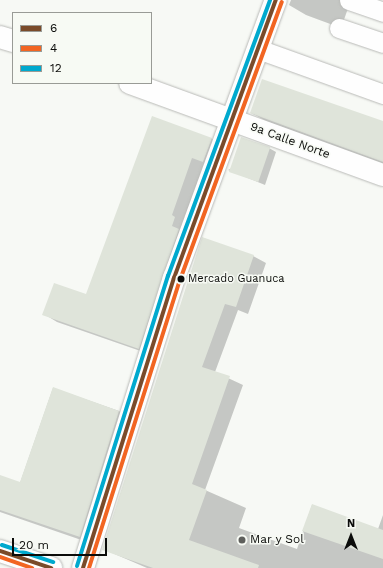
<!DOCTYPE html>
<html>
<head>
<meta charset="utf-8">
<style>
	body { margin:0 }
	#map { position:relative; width:383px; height:568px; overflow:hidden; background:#f7f9f5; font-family:"Work Sans",sans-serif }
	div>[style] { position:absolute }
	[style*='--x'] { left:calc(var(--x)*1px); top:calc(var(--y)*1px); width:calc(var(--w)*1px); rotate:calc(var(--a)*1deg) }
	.shadow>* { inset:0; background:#0003 }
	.building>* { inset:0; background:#dfe4da; transform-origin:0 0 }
	.roads { filter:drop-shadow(0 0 1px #b9bab7) drop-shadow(0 0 1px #b9bab7) }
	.service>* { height:19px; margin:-9.5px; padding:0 9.5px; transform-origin:9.5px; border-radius:9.5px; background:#fefefe }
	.minor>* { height:22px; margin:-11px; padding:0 11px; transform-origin:11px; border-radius:11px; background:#fefefe }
	.tertiary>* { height:22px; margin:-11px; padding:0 11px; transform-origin:11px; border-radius:11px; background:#fefefe }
	.bus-1>* { height:4px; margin:-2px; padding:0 2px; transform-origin:2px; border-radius:2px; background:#7a4b2a }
	.bus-2>* { height:4px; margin:-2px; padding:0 2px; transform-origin:2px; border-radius:2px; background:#f26522 }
	.bus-3>* { height:4px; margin:-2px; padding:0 2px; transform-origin:2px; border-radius:2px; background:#00a9ce }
	.dots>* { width:11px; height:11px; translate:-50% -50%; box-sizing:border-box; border:2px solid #f7faf4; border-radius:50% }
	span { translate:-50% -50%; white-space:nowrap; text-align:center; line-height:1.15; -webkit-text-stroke:3px #f7faf4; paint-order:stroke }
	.bus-label { font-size:11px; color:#0b0c0a }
	.left { translate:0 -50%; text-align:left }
	.street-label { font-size:12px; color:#0b0c0a }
	.poi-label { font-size:12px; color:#0b0c0a }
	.legend { position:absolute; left:12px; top:12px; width:140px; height:72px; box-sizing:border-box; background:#f7faf4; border:1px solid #999b96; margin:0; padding:5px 7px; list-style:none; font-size:12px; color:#0b0c0a }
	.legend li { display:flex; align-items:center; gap:8px; height:20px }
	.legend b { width:20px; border:1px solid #999b96 }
	.north { position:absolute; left:331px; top:516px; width:40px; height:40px; -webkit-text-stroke:3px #f7faf4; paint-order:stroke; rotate:0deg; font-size:11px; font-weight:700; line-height:16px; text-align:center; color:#0b0c0a }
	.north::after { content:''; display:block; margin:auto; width:14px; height:18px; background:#0b0c0a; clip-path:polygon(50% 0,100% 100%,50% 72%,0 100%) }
	.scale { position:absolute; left:12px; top:538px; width:95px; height:18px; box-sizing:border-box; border:2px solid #0b0c0a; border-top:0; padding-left:5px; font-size:12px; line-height:14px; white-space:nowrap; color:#0b0c0a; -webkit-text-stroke:3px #f7faf4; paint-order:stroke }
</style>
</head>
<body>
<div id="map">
	<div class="shadow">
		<div style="clip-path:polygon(291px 0,351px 0,341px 28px,306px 15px,289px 5px)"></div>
		<div style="clip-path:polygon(251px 113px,383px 122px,383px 164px,268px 122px)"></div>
		<div style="clip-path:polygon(153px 118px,212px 139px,225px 146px,152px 355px,57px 322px,44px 314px,86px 296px)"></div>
		<div style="clip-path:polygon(269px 148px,276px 152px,265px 185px,228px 170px)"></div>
		<div style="clip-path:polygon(203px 238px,253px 256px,266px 263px,248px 314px,238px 310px,215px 372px,243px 385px,205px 490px,246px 508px,239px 528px,297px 549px,312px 505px,378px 529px,383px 515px,383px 568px,147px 568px,103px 549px)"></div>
		<div style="clip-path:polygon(53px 388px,119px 411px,132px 419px,93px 544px,0 512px,0 476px,20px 483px)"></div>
	</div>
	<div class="building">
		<div style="clip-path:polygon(262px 79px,383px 121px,383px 162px,250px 113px)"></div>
		<div style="clip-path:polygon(152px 116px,212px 138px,203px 162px,192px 158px,172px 215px,175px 217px,172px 226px,179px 229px,139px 349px,42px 315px,54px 283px,86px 294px)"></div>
		<div style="left:241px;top:137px;width:31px;height:37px;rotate:19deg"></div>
		<div style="clip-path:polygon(202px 237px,254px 255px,236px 307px,225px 304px,202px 367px,230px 376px,192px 484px,207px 490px,189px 540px,259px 565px,258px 568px,153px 568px,102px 550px)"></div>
		<div style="clip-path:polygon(53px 387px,119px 411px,80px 537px,0 510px,0 475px,20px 482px)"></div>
		<div style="clip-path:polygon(312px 504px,383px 530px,383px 559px,302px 531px)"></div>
	</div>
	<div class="roads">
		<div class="service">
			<div style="--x:349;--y:0;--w:36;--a:19"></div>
			<div style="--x:339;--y:28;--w:46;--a:18.8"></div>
			<div style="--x:258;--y:49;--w:133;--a:19.8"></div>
		</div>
		<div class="minor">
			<div style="--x:0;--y:37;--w:14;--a:17"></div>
			<div style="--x:130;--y:83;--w:269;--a:20"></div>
		</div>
		<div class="tertiary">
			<div style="--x:0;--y:551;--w:54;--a:18.4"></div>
			<div style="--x:83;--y:568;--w:304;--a:-72.6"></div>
			<div style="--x:174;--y:278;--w:296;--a:-69.9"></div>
		</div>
	</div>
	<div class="bus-1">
		<div style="--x:0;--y:551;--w:54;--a:18.4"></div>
		<div style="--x:83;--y:568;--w:304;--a:-72.6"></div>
		<div style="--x:174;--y:278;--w:296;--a:-69.9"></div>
	</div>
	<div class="bus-2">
		<div style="--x:0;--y:557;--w:34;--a:19"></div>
		<div style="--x:89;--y:568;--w:302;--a:-72.5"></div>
		<div style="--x:180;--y:280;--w:296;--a:-69.9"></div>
	</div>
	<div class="bus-3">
		<div style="--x:2;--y:545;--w:54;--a:18.4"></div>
		<div style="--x:77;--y:566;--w:304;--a:-72.6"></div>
		<div style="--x:168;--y:276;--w:294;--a:-69.7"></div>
	</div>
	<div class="dots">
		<div style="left:181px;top:279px;background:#0b0c0a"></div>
		<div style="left:242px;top:540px;background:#5e5f5c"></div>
	</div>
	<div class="bus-label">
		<span class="left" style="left:188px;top:279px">Mercado Guanuca</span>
	</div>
	<div class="street-label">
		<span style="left:290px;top:141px;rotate:20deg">9a Calle Norte</span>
	</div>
	<div class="poi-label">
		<span class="left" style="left:250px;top:540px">Mar y Sol</span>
	</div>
	<ul class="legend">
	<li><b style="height:5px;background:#7a4b2a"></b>6</li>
	<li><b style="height:5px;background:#f26522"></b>4</li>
	<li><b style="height:5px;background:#00a9ce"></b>12</li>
	</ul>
	<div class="north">N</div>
	<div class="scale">20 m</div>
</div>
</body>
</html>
